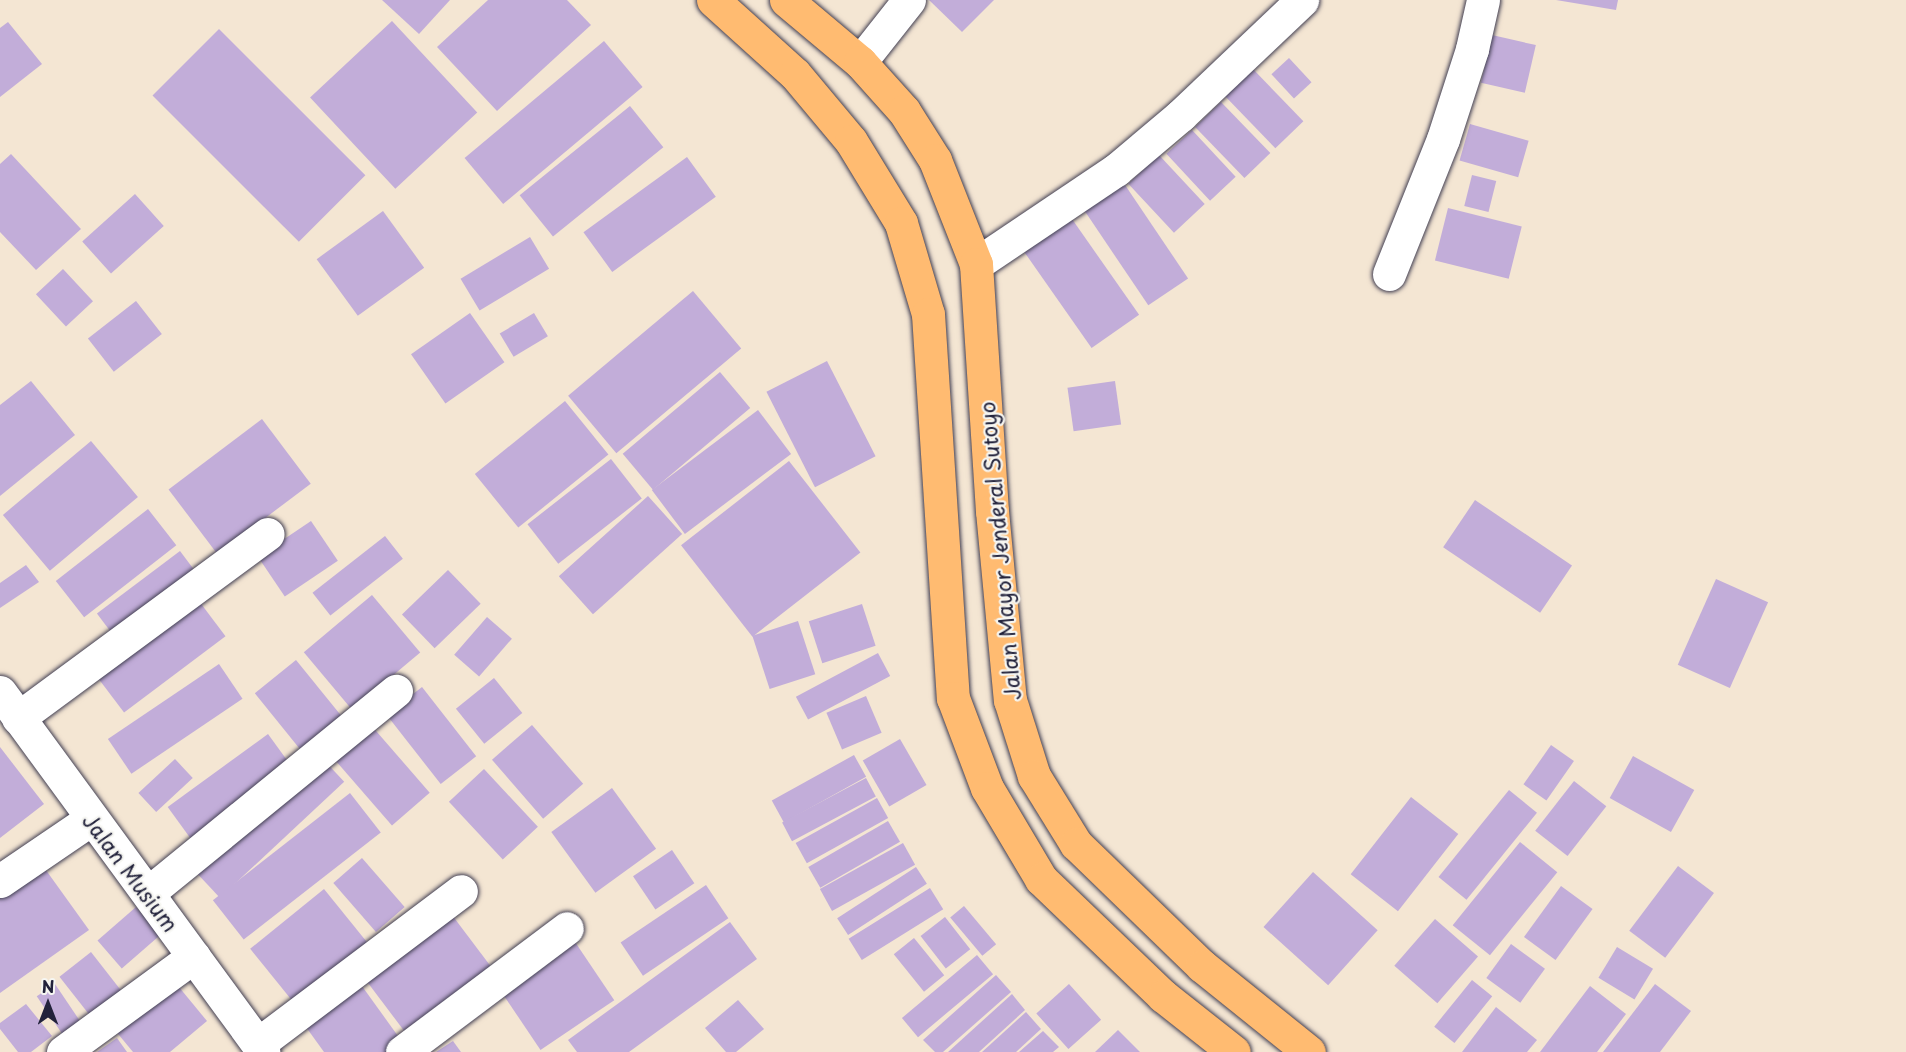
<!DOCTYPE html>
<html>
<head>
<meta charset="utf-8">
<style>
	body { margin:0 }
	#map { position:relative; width:1906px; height:1052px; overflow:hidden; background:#f4e6d3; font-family:"Playpen Sans",sans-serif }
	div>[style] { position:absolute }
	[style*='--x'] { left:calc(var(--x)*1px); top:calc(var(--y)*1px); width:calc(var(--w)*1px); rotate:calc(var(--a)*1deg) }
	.building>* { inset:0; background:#c2add9; transform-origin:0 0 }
	.roads { filter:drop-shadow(0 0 2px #423f52) drop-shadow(0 0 2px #423f52) }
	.street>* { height:33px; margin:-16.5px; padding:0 16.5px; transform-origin:16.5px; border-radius:16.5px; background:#fff }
	.primary>* { height:33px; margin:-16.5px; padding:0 16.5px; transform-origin:16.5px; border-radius:16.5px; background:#ffbb71 }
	span { translate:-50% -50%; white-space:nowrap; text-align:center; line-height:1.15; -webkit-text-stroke:4.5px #f6f6f2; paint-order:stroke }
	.street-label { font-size:21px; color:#22223b }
	.north { position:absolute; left:18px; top:974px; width:60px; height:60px; -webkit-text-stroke:4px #f6f6f2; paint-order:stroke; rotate:0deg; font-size:16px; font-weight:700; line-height:24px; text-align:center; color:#22223b }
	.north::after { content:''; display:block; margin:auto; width:21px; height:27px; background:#22223b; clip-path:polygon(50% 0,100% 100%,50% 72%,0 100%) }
</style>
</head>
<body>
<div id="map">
	<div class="building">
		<div style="clip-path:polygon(382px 0,450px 0,419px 34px)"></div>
		<div style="clip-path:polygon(488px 0,567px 0,591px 25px,497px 111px,437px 47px)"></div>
		<div style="clip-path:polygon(929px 0,994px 0,962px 32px)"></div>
		<div style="clip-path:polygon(1556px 0,1618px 0,1616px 10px)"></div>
		<div style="left:392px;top:21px;width:125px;height:112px;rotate:47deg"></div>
		<div style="clip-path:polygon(8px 22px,42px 64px,0 97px,0 28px)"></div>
		<div style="left:219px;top:29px;width:207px;height:94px;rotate:45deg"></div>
		<div style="left:1492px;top:35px;width:45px;height:49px;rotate:13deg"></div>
		<div style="left:604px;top:41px;width:60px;height:182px;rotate:50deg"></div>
		<div style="left:1289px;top:58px;width:33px;height:24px;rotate:47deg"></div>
		<div style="left:1252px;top:68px;width:74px;height:39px;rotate:46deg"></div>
		<div style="left:1221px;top:102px;width:71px;height:36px;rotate:46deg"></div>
		<div style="left:630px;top:106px;width:53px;height:142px;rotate:51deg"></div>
		<div style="left:1470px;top:124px;width:61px;height:38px;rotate:16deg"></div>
		<div style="left:1192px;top:130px;width:64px;height:35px;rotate:47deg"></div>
		<div style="clip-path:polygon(11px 154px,81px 229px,36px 270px,0 232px,0 164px)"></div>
		<div style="left:1159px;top:155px;width:67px;height:42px;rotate:47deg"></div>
		<div style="left:687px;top:157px;width:49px;height:128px;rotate:54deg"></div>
		<div style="left:1472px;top:175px;width:25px;height:32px;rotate:14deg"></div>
		<div style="left:1121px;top:179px;width:120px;height:48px;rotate:56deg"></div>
		<div style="left:135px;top:194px;width:43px;height:71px;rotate:48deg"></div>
		<div style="left:1448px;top:208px;width:76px;height:54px;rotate:14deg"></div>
		<div style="left:383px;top:211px;width:70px;height:82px;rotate:54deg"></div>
		<div style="left:1072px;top:219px;width:117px;height:58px;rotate:55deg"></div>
		<div style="left:530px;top:237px;width:37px;height:81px;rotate:59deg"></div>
		<div style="left:63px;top:269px;width:44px;height:37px;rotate:47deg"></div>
		<div style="left:693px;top:291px;width:75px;height:163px;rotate:50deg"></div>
		<div style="left:136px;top:301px;width:42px;height:61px;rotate:52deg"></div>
		<div style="left:470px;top:313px;width:60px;height:72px;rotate:55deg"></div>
		<div style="left:534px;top:313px;width:27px;height:40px;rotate:59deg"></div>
		<div style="left:827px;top:361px;width:107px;height:68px;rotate:63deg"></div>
		<div style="left:720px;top:372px;width:47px;height:127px;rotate:50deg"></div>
		<div style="clip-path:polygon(31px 381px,75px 435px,0 496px,0 405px)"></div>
		<div style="left:1115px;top:381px;width:44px;height:48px;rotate:82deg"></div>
		<div style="left:565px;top:401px;width:69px;height:116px;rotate:51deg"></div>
		<div style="left:758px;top:410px;width:55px;height:133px;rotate:53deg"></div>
		<div style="left:262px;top:419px;width:81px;height:117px;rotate:53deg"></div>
		<div style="left:91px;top:441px;width:73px;height:115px;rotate:50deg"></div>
		<div style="left:611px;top:459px;width:50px;height:106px;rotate:52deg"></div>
		<div style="left:789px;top:461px;width:116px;height:137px;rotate:52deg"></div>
		<div style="left:648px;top:496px;width:51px;height:120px;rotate:48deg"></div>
		<div style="left:1475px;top:500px;width:117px;height:57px;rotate:34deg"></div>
		<div style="left:148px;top:509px;width:46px;height:117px;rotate:52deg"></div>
		<div style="left:311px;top:521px;width:48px;height:64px;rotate:56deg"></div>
		<div style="left:385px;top:536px;width:29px;height:92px;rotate:52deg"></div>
		<div style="left:180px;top:551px;width:35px;height:104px;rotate:53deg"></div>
		<div style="clip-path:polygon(26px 565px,39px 582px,0 608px,0 583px)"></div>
		<div style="left:448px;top:570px;width:47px;height:64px;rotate:46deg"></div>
		<div style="left:1716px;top:579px;width:57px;height:94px;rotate:24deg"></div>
		<div style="left:372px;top:595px;width:75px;height:89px;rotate:50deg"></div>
		<div style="left:196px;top:597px;width:49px;height:127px;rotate:53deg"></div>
		<div style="left:862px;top:604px;width:44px;height:56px;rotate:72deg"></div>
		<div style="left:487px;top:617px;width:33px;height:50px;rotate:41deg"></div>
		<div style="left:798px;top:621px;width:56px;height:48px;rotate:72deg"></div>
		<div style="left:878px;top:653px;width:26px;height:93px;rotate:62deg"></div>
		<div style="left:296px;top:660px;width:78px;height:53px;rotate:51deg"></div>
		<div style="left:219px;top:664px;width:42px;height:134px;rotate:56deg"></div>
		<div style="left:494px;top:678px;width:45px;height:49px;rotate:51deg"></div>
		<div style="left:422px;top:687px;width:88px;height:45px;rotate:52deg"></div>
		<div style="left:866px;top:696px;width:40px;height:43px;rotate:67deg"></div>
		<div style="left:370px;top:724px;width:91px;height:50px;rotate:49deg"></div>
		<div style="left:532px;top:725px;width:78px;height:53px;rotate:49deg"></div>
		<div style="left:268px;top:734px;width:43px;height:124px;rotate:54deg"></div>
		<div style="left:900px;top:739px;width:53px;height:43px;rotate:60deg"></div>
		<div style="left:1551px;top:745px;width:28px;height:48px;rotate:35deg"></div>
		<div style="clip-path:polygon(0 747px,44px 804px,0 838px)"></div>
		<div style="left:854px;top:755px;width:25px;height:94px;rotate:61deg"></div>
		<div style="left:1633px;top:756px;width:70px;height:48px;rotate:29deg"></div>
		<div style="left:321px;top:757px;width:34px;height:170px;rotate:47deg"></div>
		<div style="left:175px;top:759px;width:26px;height:50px;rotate:47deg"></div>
		<div style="left:484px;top:769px;width:79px;height:48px;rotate:47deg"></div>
		<div style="left:866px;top:778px;width:21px;height:95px;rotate:62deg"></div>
		<div style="left:1574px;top:781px;width:41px;height:63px;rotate:38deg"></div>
		<div style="left:612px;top:788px;width:75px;height:75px;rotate:54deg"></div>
		<div style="left:1509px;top:790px;width:36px;height:112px;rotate:39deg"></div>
		<div style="left:350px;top:793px;width:50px;height:174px;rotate:52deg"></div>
		<div style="left:1411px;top:797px;width:60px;height:98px;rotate:38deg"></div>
		<div style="left:877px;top:798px;width:23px;height:93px;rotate:61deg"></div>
		<div style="left:888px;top:821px;width:24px;height:92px;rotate:60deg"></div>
		<div style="left:1520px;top:842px;width:48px;height:107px;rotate:39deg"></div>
		<div style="left:903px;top:843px;width:25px;height:95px;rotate:61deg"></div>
		<div style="left:672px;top:850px;width:40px;height:47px;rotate:56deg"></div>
		<div style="left:362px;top:858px;width:65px;height:38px;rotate:49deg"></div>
		<div style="clip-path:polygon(43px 866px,89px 930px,0 993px,0 896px)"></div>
		<div style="left:1678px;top:866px;width:45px;height:81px;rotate:37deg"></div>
		<div style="left:916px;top:867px;width:20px;height:94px;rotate:57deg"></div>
		<div style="left:1313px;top:872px;width:87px;height:74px;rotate:42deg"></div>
		<div style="left:706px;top:885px;width:40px;height:103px;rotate:56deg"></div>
		<div style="left:1561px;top:886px;width:39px;height:63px;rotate:36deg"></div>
		<div style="left:930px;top:888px;width:25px;height:96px;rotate:58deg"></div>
		<div style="left:324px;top:889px;width:71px;height:95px;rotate:51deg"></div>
		<div style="left:964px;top:906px;width:50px;height:18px;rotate:50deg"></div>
		<div style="left:136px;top:907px;width:37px;height:51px;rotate:49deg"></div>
		<div style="left:446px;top:907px;width:82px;height:108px;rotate:53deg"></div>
		<div style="left:945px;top:917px;width:41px;height:31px;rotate:52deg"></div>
		<div style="left:1435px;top:919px;width:57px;height:62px;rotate:41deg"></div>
		<div style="clip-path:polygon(730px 922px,757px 959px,629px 1052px,577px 1052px,568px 1040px)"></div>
		<div style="left:569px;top:933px;width:81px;height:89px;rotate:56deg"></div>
		<div style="left:914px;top:938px;width:48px;height:26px;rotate:51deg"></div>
		<div style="left:1511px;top:944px;width:42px;height:42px;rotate:36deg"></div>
		<div style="left:1617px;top:947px;width:42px;height:36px;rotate:31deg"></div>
		<div style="left:91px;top:952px;width:52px;height:40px;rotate:52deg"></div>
		<div style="left:977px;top:955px;width:25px;height:98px;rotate:50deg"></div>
		<div style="clip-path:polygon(354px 975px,403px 1043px,390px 1052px,324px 1052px,298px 1016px)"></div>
		<div style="clip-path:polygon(996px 975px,1011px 992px,943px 1052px,935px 1052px,923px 1040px)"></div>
		<div style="left:1472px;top:980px;width:26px;height:60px;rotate:39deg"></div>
		<div style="clip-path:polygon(174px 981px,207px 1021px,170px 1052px,133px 1052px,114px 1029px)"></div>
		<div style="left:55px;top:984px;width:45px;height:22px;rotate:56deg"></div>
		<div style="left:1069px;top:984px;width:48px;height:44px;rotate:48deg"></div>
		<div style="clip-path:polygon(1655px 984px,1691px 1011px,1660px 1052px,1603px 1052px)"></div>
		<div style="clip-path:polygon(1590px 986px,1626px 1014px,1597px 1052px,1540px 1052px)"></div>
		<div style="clip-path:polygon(1012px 994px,1025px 1010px,979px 1052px,948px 1052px)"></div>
		<div style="clip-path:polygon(738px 1000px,764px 1029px,736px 1052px,726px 1052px,705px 1028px)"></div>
		<div style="clip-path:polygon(26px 1004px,52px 1036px,31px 1052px,18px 1052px,0 1029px,0 1023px)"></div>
		<div style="clip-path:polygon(1496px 1007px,1537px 1040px,1527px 1052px,1462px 1052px)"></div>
		<div style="clip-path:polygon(1026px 1012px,1041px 1029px,1016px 1052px,982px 1052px)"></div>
		<div style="clip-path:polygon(1118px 1030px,1140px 1052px,1095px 1052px)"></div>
		<div style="clip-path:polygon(1043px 1031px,1059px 1047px,1053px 1052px,1019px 1052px)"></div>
		<div style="clip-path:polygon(117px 1038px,127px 1052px,97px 1052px)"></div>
		<div style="clip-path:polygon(453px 1041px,461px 1052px,436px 1052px)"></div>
	</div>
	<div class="roads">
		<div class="street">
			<div style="--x:860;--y:62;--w:79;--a:-51.7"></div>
			<div style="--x:976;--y:264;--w:169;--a:-33.9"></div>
			<div style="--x:1116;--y:170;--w:85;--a:-40.2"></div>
			<div style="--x:1181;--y:115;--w:167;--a:-43.5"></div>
			<div style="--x:1389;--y:274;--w:145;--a:-68.2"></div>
			<div style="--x:1443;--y:139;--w:95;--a:-72.1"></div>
			<div style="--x:1472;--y:49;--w:50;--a:-77.3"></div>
			<div style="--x:0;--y:692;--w:446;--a:53.8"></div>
			<div style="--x:18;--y:718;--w:310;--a:-36.4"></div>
			<div style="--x:0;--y:881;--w:110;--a:-34.3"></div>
			<div style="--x:148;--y:893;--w:320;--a:-39.2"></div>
			<div style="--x:258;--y:1044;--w:254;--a:-37"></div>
			<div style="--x:63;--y:1052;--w:162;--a:-36.2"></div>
			<div style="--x:402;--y:1052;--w:206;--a:-36.9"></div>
		</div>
		<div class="primary">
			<div style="--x:713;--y:0;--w:110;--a:42.1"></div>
			<div style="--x:795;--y:74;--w:87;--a:50.1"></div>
			<div style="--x:851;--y:141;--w:96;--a:58.6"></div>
			<div style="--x:901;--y:223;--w:95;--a:73.5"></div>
			<div style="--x:928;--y:314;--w:385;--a:86.3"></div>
			<div style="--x:953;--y:698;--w:96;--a:69.3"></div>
			<div style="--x:987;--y:788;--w:106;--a:59.3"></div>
			<div style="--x:1041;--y:879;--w:169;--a:43.8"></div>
			<div style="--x:1163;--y:996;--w:90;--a:38.3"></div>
			<div style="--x:786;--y:0;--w:97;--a:40"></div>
			<div style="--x:860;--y:62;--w:66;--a:48.1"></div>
			<div style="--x:904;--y:111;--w:58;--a:57.7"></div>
			<div style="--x:935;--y:160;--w:112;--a:68.5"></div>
			<div style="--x:976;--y:264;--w:248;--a:86.3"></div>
			<div style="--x:992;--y:511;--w:190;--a:84.6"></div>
			<div style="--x:1010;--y:700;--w:80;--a:72.5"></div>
			<div style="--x:1034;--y:776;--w:80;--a:58.3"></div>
			<div style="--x:1076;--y:844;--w:175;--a:44.1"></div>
			<div style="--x:1202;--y:966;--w:137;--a:38.8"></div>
		</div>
	</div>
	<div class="street-label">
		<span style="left:999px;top:551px;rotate:-95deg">Jalan Mayor Jenderal Sutoyo</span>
		<span style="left:131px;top:872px;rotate:53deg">Jalan Musium</span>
	</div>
	<div class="north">N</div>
</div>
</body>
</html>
